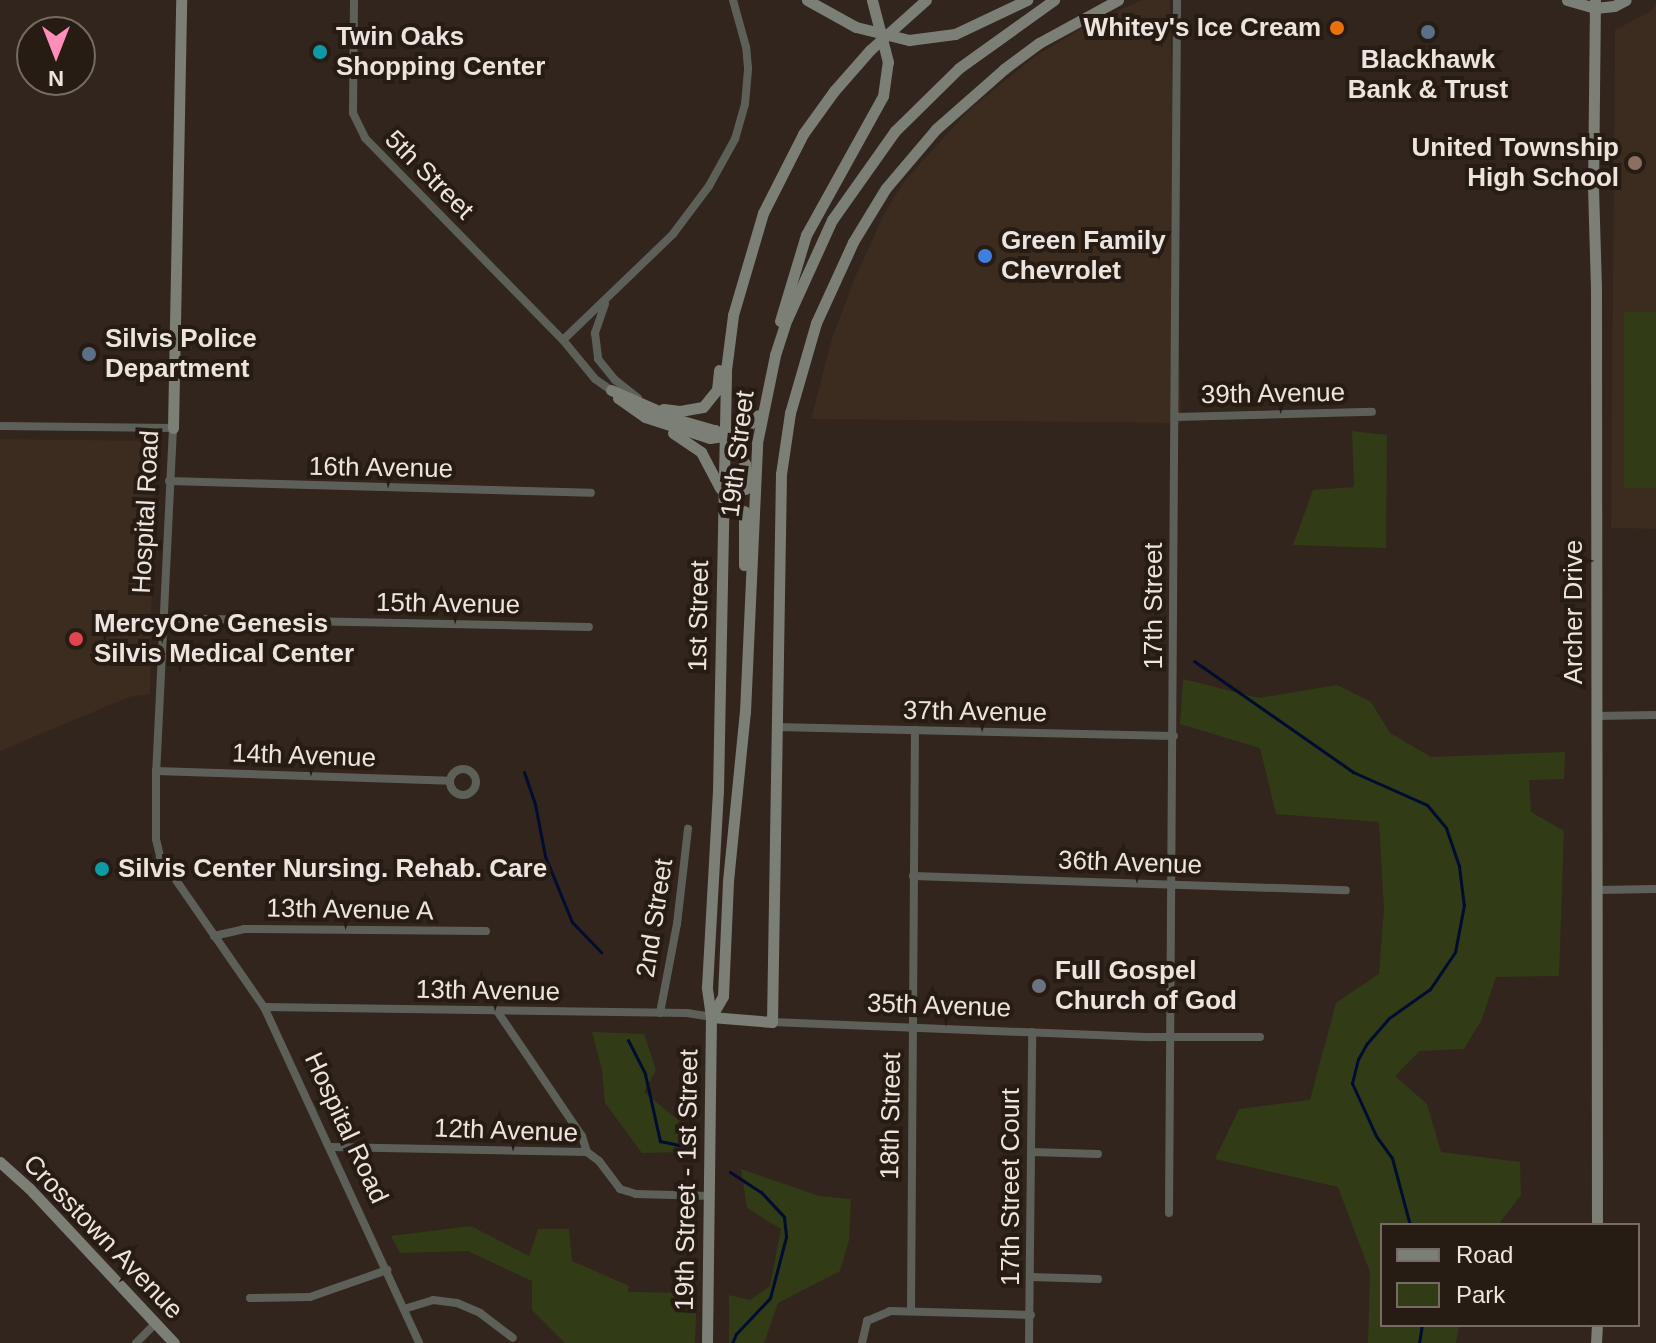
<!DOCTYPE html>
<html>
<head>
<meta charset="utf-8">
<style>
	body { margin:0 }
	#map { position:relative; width:1656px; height:1343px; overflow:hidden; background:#31251d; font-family:Helvetica,sans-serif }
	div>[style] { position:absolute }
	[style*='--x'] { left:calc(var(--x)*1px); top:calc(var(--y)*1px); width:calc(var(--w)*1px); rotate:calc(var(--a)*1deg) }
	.built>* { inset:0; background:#3c2b1f }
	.green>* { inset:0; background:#313c16; transform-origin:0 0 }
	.stream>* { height:3px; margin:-1.5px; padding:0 1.5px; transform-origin:1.5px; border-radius:1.5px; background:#000c30 }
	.street>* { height:8px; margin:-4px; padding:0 4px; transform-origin:4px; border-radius:4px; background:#5d6059 }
	.street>.ring { margin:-4px; padding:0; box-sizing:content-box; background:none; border:8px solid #5d6059; border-radius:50% }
	.secondary>* { height:11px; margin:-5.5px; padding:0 5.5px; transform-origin:5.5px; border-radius:5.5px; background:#7b7f75 }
	.dots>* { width:22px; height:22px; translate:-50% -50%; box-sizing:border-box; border:4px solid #271c14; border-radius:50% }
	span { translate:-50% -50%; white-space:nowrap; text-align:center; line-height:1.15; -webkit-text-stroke:8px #271c14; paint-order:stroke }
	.poi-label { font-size:26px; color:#ece4df; font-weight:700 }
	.right { translate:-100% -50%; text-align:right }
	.left { translate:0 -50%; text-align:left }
	.street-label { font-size:26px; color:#ece4df }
	.legend { position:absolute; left:1380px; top:1223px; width:260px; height:104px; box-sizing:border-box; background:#271c14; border:2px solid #766c65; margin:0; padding:10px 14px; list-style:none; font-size:24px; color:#ece4df }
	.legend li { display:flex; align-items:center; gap:16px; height:40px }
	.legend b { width:40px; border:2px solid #766c65 }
	.north { position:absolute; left:16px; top:16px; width:80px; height:80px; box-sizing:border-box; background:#271c14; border:2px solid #766c65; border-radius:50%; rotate:180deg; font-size:22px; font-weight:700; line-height:32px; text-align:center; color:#ece4df }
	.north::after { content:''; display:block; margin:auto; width:28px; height:36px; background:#ff8eba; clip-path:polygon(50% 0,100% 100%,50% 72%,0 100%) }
</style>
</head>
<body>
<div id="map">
	<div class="built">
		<div style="clip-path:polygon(1142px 0,1170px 0,1181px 423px,811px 419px,832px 338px,856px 275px,886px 210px,906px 179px,969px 110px,1034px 57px,1088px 24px)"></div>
		<div style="clip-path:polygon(1656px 3px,1656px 529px,1611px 528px,1615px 30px,1651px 11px)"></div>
		<div style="clip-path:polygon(0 439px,154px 441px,150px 694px,129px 697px,0 751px)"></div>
	</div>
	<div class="green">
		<div style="left:1624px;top:312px;width:32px;height:176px"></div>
		<div style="clip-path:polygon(1352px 431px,1387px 435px,1386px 548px,1293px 545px,1313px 490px,1354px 487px)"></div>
		<div style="clip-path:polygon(1183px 679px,1259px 698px,1337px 685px,1371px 702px,1390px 733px,1431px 757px,1565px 752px,1564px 779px,1529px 780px,1531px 812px,1564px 831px,1559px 976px,1496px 977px,1482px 1019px,1464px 1049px,1420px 1051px,1395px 1076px,1427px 1104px,1441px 1152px,1520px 1162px,1521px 1195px,1498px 1225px,1382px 1225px,1382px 1325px,1459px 1325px,1456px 1343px,1368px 1343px,1370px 1272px,1338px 1187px,1215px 1159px,1239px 1109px,1310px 1100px,1336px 1003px,1379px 974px,1384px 909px,1379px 822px,1276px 814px,1260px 748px,1180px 724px)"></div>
		<div style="clip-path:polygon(592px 1032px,644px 1034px,656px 1070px,644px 1092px,689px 1129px,685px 1152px,642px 1153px,605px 1103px,602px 1070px)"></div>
		<div style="clip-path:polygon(741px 1169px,819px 1196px,851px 1199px,849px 1240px,840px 1271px,778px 1303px,764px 1343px,729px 1343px,729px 1295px,750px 1300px,770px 1286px,781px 1229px,747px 1208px)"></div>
		<div style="clip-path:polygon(471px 1226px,529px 1256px,538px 1229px,569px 1229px,572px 1261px,629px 1286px,628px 1292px,697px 1293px,695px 1343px,565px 1343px,532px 1310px,532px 1281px,468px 1251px,400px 1253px,391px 1236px)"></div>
	</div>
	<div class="stream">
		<div style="--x:1194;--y:661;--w:194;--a:34.9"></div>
		<div style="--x:1353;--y:772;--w:81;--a:24"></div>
		<div style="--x:1427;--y:805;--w:30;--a:50"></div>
		<div style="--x:1446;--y:828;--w:40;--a:71.1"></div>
		<div style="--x:1459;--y:866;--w:39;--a:83"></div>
		<div style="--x:1464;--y:905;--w:48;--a:100.8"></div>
		<div style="--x:1455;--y:952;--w:45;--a:124"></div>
		<div style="--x:1430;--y:989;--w:50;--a:144.7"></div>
		<div style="--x:1389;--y:1018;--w:33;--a:131"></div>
		<div style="--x:1367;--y:1043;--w:18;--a:119"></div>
		<div style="--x:1358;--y:1059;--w:25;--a:104"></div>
		<div style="--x:1352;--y:1083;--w:58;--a:65.6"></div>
		<div style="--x:1376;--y:1136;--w:27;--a:54"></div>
		<div style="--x:1392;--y:1158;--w:69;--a:75"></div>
		<div style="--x:524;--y:772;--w:34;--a:71"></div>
		<div style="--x:535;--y:804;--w:53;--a:79.1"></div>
		<div style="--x:545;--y:856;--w:71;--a:67.8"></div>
		<div style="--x:572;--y:922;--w:42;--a:46"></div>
		<div style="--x:628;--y:1040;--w:38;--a:63"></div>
		<div style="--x:645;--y:1074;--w:69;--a:77.4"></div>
		<div style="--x:660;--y:1141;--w:24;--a:12"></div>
		<div style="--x:730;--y:1172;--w:37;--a:33"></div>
		<div style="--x:761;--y:1192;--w:34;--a:47"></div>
		<div style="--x:784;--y:1217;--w:20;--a:84"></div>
		<div style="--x:786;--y:1237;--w:63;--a:104.7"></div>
		<div style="--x:770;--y:1298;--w:50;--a:133.4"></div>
		<div style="--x:736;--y:1334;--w:10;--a:114"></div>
		<div style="--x:1419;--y:1343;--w:18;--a:-81"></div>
	</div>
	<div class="street">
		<div style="--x:354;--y:0;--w:113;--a:90.5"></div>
		<div style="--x:353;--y:113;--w:28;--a:64"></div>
		<div style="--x:365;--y:138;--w:283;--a:45.6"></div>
		<div style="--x:563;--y:340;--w:50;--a:50.6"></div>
		<div style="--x:595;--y:379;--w:19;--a:35"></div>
		<div style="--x:605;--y:304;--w:31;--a:109"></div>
		<div style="--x:595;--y:333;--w:26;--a:83"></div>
		<div style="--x:598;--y:359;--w:27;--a:51"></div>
		<div style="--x:615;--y:380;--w:29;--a:38"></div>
		<div style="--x:563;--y:340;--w:153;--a:-43.9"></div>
		<div style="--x:673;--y:234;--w:60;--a:-53.1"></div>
		<div style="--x:709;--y:186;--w:54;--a:-61"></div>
		<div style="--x:735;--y:139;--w:36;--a:-74"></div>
		<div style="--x:745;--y:104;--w:36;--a:-85"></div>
		<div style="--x:748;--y:68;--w:21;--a:-95"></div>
		<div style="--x:746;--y:47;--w:49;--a:-105.5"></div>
		<div style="--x:1175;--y:417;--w:197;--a:-1.5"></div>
		<div style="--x:0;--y:426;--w:173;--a:0.7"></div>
		<div style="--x:173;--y:428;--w:343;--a:92.8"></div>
		<div style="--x:156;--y:771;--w:68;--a:90"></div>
		<div style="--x:156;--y:839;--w:18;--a:77"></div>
		<div style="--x:160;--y:857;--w:183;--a:55.3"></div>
		<div style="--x:264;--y:1007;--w:370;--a:65.2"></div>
		<div style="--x:169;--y:481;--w:422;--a:1.6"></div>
		<div style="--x:162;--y:618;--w:427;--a:1.2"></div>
		<div style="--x:1596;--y:716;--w:60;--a:-1"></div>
		<div style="--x:776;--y:727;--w:398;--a:1.3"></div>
		<div class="ring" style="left:450px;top:769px;width:18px;height:18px"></div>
		<div style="--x:156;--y:771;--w:294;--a:1.9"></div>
		<div style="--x:913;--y:876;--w:433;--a:1.9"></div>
		<div style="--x:1597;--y:890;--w:59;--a:-1"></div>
		<div style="--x:214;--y:936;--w:31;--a:-13"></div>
		<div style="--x:244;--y:929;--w:242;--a:0.5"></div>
		<div style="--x:264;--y:1007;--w:423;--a:0.8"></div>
		<div style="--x:687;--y:1013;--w:24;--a:9"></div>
		<div style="--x:497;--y:1011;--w:151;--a:55.8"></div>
		<div style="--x:582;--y:1136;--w:17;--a:73"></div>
		<div style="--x:660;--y:1013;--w:91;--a:-79.2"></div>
		<div style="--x:677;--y:924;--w:96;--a:-83.4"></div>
		<div style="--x:772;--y:1022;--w:380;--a:2.3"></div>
		<div style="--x:1152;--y:1037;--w:108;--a:0"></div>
		<div style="--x:331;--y:1147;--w:256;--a:1.1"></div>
		<div style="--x:587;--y:1152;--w:15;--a:37"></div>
		<div style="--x:599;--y:1161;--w:35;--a:53"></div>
		<div style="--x:620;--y:1189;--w:17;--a:17"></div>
		<div style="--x:636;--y:1194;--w:74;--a:1.5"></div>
		<div style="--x:1031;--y:1152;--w:67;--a:1.7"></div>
		<div style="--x:1169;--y:1213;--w:1213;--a:-89.62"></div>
		<div style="--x:1030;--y:1277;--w:68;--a:1.7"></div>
		<div style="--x:250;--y:1298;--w:60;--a:-1"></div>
		<div style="--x:310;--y:1297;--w:82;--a:-19.3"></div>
		<div style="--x:404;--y:1309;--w:30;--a:-17"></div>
		<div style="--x:433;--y:1300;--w:24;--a:7"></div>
		<div style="--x:457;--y:1303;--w:25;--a:23"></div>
		<div style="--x:480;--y:1313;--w:41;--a:37.1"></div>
		<div style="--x:911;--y:1311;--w:581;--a:-89.61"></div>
		<div style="--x:136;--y:1343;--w:28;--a:-45"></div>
		<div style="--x:862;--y:1343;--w:23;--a:-77"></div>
		<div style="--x:867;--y:1321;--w:25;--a:-23"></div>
		<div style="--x:890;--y:1311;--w:141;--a:1.6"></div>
		<div style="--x:1029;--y:1343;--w:311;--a:-89.4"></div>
	</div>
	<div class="secondary">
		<div style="--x:807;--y:0;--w:56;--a:28.9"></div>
		<div style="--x:856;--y:27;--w:55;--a:13.8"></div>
		<div style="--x:909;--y:40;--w:46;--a:-7.4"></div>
		<div style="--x:955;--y:34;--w:80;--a:-25.3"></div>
		<div style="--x:1567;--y:0;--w:29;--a:16"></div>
		<div style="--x:1595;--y:8;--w:19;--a:-6"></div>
		<div style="--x:1614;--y:6;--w:13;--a:-27"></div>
		<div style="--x:1595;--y:0;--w:187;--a:90.6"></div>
		<div style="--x:1593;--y:187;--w:103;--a:88.3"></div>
		<div style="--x:1596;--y:290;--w:935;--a:89.94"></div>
		<div style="--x:780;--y:321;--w:90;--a:-73.2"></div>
		<div style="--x:806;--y:235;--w:159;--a:-61"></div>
		<div style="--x:883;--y:96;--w:34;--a:-82"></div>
		<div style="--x:888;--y:62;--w:64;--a:-104.5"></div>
		<div style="--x:611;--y:390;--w:74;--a:23.8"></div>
		<div style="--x:679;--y:420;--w:37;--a:16"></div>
		<div style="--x:715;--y:430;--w:22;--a:36"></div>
		<div style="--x:733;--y:443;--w:24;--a:60"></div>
		<div style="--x:745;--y:464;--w:25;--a:90"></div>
		<div style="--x:618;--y:398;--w:33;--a:35"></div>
		<div style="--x:645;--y:417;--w:68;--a:17.9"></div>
		<div style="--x:710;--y:438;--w:32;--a:-9"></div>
		<div style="--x:742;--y:433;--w:24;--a:-48"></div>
		<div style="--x:663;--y:409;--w:17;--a:7"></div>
		<div style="--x:680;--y:411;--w:23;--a:-10"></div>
		<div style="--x:703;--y:407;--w:22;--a:-51"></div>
		<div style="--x:717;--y:390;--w:20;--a:-84"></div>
		<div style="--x:173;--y:428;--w:428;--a:-88.9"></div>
		<div style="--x:673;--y:433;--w:34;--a:34"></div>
		<div style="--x:701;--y:452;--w:41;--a:62.2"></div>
		<div style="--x:744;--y:511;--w:54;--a:90"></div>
		<div style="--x:711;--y:1017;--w:61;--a:4.7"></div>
		<div style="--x:772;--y:1022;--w:548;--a:-89.06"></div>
		<div style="--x:781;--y:474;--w:62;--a:-81.6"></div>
		<div style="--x:790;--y:413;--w:94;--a:-73.9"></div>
		<div style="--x:816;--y:323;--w:89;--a:-65.4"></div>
		<div style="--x:853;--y:242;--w:63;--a:-58.6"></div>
		<div style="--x:886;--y:188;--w:77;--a:-49.7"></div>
		<div style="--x:936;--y:129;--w:91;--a:-41.4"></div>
		<div style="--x:1004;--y:69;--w:44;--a:-36.6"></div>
		<div style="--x:1039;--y:43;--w:90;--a:-28.6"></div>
		<div style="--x:711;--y:1017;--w:24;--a:-60"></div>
		<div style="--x:723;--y:996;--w:115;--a:-87.5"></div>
		<div style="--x:728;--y:881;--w:170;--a:-84.3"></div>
		<div style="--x:745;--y:712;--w:269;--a:-87.4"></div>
		<div style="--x:757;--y:443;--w:90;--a:-78.4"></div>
		<div style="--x:775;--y:355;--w:38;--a:-72"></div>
		<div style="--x:787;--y:319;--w:109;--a:-65.6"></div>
		<div style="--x:832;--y:220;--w:109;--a:-54.7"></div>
		<div style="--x:895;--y:131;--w:90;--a:-44.5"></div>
		<div style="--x:959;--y:68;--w:117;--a:-35.6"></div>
		<div style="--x:0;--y:1162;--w:39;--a:42"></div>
		<div style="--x:29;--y:1188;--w:212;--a:46.9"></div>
		<div style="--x:707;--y:1343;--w:326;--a:-89.3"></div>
		<div style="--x:711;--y:1017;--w:30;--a:-98"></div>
		<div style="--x:707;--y:987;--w:196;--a:-86.8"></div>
		<div style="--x:718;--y:791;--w:421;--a:-88.9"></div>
		<div style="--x:726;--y:370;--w:55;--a:-82.7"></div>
		<div style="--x:733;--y:315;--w:106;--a:-73.6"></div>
		<div style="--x:763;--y:213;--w:89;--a:-63.1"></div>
		<div style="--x:803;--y:134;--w:53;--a:-54.2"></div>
		<div style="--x:834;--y:91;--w:55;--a:-48.7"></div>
		<div style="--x:870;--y:50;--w:75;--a:-41.8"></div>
		<div style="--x:1596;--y:1343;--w:18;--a:-87"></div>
	</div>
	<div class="dots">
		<div style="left:1337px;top:28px;background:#e8710a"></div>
		<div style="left:1428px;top:32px;background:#5c6f8a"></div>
		<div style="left:320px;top:52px;background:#0f9aa8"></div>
		<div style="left:1635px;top:163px;background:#8d6e63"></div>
		<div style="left:985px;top:256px;background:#3f7fe0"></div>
		<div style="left:89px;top:354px;background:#5c6f8a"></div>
		<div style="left:76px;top:639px;background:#e0444e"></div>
		<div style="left:102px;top:869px;background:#0f9aa8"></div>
		<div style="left:1039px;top:986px;background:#6b7280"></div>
	</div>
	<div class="poi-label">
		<span class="right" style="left:1321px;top:28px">Whitey's Ice Cream</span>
		<span class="left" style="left:336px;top:52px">Twin Oaks<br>Shopping Center</span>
		<span style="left:1428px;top:75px">Blackhawk<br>Bank &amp; Trust</span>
		<span class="right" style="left:1619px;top:163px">United Township<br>High School</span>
		<span class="left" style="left:1001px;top:256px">Green Family<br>Chevrolet</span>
		<span class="left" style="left:105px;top:354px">Silvis Police<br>Department</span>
		<span class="left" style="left:94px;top:639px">MercyOne Genesis<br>Silvis Medical Center</span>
		<span class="left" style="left:118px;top:869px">Silvis Center Nursing. Rehab. Care</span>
		<span class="left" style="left:1055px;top:986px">Full Gospel<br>Church of God</span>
	</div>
	<div class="street-label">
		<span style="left:429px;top:175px;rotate:45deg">5th Street</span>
		<span style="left:1273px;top:394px;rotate:-1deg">39th Avenue</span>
		<span style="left:738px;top:454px;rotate:-83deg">19th Street</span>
		<span style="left:381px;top:468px;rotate:1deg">16th Avenue</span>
		<span style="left:146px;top:512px;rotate:-87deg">Hospital Road</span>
		<span style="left:448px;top:604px;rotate:1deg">15th Avenue</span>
		<span style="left:1154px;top:606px;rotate:-90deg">17th Street</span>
		<span style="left:1574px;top:612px;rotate:-90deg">Archer Drive</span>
		<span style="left:699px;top:616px;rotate:-89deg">1st Street</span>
		<span style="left:975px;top:712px;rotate:1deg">37th Avenue</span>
		<span style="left:304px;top:756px;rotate:2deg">14th Avenue</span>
		<span style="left:1130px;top:863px;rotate:2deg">36th Avenue</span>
		<span style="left:350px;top:910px;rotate:1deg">13th Avenue A</span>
		<span style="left:655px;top:918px;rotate:-81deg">2nd Street</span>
		<span style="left:488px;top:991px;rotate:1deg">13th Avenue</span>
		<span style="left:939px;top:1006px;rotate:2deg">35th Avenue</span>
		<span style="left:891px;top:1116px;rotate:-89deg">18th Street</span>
		<span style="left:346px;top:1128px;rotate:65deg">Hospital Road</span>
		<span style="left:506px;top:1131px;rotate:2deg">12th Avenue</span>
		<span style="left:687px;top:1180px;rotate:-89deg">19th Street - 1st Street</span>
		<span style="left:1011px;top:1187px;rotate:-90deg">17th Street Court</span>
		<span style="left:103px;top:1237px;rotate:46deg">Crosstown Avenue</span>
	</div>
	<ul class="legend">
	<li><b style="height:10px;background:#7b7f75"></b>Road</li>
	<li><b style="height:22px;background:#313c16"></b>Park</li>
	</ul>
	<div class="north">N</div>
</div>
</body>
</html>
